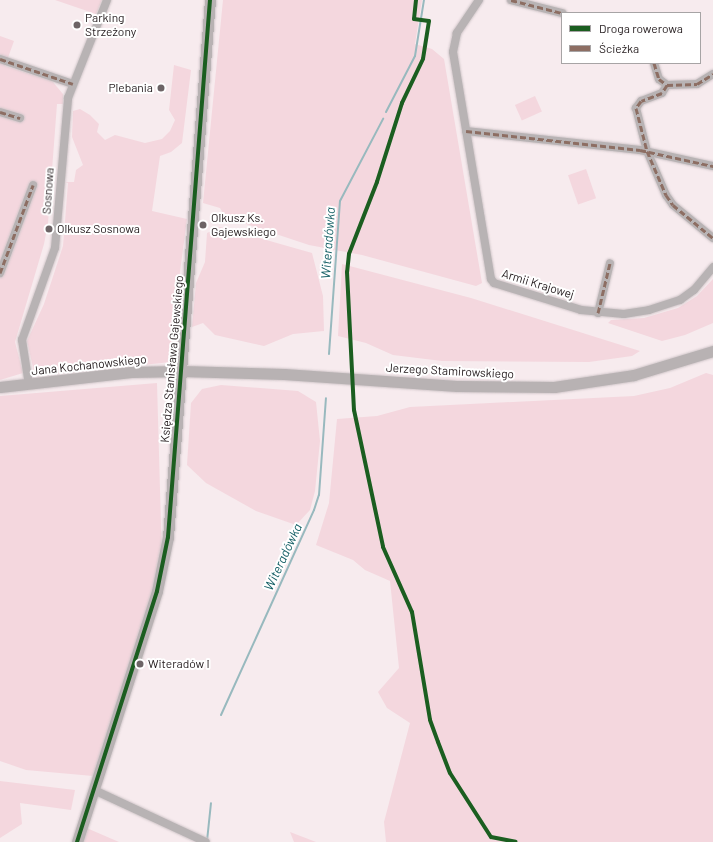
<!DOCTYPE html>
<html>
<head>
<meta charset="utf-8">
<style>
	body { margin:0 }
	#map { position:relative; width:713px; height:842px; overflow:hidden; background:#f7ebee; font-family:Barlow,sans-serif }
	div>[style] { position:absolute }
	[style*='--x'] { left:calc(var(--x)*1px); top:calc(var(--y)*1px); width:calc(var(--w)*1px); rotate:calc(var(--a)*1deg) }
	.green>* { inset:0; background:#f4d7de; transform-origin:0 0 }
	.stream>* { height:2px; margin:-1px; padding:0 1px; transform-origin:1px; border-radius:1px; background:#98b9be }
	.roads { filter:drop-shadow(0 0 1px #d0c6c9) drop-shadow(0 0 1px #d0c6c9) }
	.street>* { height:8px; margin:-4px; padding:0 4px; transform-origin:4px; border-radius:4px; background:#b8b3b4 }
	.secondary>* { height:11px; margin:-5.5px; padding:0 5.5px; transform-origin:5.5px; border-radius:5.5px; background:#b8b2b3 }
	.quiet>* { height:3px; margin-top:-1.5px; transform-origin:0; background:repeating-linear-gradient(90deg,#8d6e63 0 6px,transparent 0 9px) }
	.cycleway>* { height:4px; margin:-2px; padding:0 2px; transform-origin:2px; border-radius:2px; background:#1b5e20 }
	.dots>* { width:11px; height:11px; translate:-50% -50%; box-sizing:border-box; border:2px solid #fff; border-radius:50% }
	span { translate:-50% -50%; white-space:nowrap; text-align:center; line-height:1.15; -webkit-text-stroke:4px #fff; paint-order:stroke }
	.poi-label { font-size:12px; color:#231b1d }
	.left { translate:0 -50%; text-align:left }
	.right { translate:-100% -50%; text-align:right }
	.street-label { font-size:12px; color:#231b1d }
	.water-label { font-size:13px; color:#166066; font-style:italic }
	.legend { position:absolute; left:561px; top:12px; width:140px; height:52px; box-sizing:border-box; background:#fff; border:1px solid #a7a4a5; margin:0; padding:5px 7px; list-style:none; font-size:12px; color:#231b1d }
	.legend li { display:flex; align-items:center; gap:8px; height:20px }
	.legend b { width:20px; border:1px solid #a7a4a5 }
</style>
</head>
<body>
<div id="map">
	<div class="green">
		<div style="clip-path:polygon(55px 0,102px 0,96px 14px)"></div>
		<div style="clip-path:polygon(223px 0,422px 0,415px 44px,432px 49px,444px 59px,482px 283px,476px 286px,362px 255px,309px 245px,225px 217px,220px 208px,203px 203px)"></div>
		<div style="clip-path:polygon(0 36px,14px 41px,5px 66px,52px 81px,63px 94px,63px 104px,57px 104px,48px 223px,44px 244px,15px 342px,23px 373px,0 380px)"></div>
		<div style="clip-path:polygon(174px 65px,191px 70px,182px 143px,171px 152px,160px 156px,152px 211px,187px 219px,176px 302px,177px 325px,180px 323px,177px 359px,171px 362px,35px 376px,27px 341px,44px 304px,63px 246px,68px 183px,65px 182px,74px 182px,76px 170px,83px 165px,72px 137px,73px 111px,80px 109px,90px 115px,99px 124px,97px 132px,105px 140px,115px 135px,145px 143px,162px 139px,170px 131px,175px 120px,169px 110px)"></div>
		<div style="left:535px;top:96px;width:17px;height:22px;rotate:66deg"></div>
		<div style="left:586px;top:169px;width:31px;height:19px;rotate:71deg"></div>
		<div style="clip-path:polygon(220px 227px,312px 253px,323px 296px,324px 331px,293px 334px,264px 346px,215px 335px,203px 323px,192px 327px,196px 283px,205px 262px,207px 233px)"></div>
		<div style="clip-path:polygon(342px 264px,471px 298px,640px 351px,632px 356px,589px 362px,442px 361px,393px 355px,366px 343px,338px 336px)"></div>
		<div style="clip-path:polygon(713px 279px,713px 323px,685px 335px,662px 341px,608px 323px,611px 320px,644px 318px,678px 308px,697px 296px)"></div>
		<div style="clip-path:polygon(706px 373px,713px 375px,713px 842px,386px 842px,384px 822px,410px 723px,387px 708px,378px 692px,399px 668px,390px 581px,365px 570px,353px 560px,316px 545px,329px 503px,337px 419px,377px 416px,410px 407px,634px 396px,670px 388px)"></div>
		<div style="clip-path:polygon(157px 383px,162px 561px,93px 776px,26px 770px,0 761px,0 396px)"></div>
		<div style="clip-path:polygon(221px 385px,298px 391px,316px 402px,320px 441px,315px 491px,310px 510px,296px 525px,256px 511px,206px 483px,187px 465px,191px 403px,202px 389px)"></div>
		<div style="clip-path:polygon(0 781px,75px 790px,71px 810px,20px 803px,22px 824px,0 838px)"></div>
		<div style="clip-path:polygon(82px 826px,119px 842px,77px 842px)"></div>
		<div style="clip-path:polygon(290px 832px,316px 842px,294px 842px)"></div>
	</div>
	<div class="stream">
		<div style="--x:386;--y:112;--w:63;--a:-62.6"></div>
		<div style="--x:415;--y:56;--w:57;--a:-80.9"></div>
		<div style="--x:329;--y:354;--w:153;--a:-85.9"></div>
		<div style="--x:340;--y:201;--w:93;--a:-62.3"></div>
		<div style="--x:221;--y:715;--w:225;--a:-65.6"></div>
		<div style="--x:314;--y:510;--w:16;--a:-72"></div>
		<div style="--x:319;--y:495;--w:97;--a:-85.9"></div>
		<div style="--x:207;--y:841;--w:38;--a:-84"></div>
	</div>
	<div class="roads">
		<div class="street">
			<div style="--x:479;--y:0;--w:40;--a:124"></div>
			<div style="--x:457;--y:33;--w:19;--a:102"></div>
			<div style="--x:453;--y:52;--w:230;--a:80.5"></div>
			<div style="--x:491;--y:279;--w:5;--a:53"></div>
			<div style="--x:494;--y:283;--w:91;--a:17.2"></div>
			<div style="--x:581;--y:310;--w:43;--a:5.3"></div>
			<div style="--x:624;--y:314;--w:25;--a:-9"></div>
			<div style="--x:649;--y:310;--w:33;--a:-18"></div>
			<div style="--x:680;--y:300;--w:17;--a:-36"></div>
			<div style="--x:694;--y:290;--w:30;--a:-50"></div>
			<div style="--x:511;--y:0;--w:53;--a:14.3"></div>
			<div style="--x:0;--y:59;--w:77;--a:18.9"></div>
			<div style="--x:654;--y:63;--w:17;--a:73"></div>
			<div style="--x:659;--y:79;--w:10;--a:37"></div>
			<div style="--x:667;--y:85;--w:30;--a:-2"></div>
			<div style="--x:697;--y:84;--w:19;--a:-32"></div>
			<div style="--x:667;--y:85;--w:9;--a:122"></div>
			<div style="--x:662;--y:93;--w:22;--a:159"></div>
			<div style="--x:641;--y:101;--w:9;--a:126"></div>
			<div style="--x:636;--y:108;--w:44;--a:75.7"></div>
			<div style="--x:647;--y:151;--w:48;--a:66.6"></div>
			<div style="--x:666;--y:195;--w:12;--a:55"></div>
			<div style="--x:673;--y:205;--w:52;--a:39.5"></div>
			<div style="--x:0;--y:112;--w:21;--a:17"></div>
			<div style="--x:466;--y:131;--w:175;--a:6.2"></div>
			<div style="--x:640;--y:150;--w:75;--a:12.4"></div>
			<div style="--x:0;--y:273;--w:94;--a:-69.4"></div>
			<div style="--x:598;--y:313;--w:51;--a:-76.5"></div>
			<div style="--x:29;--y:385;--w:46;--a:-98.8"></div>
			<div style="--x:22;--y:340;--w:98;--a:-70.3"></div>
			<div style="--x:55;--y:248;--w:151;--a:-85"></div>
			<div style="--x:68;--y:98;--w:105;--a:-68.3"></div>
			<div style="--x:94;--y:790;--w:123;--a:24.9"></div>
		</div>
		<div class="secondary">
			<div style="--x:0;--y:387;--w:132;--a:-6.5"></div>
			<div style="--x:131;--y:372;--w:51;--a:-1.1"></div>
			<div style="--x:182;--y:371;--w:102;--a:1.7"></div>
			<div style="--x:284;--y:374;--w:173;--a:4"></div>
			<div style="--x:457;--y:386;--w:97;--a:0.6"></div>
			<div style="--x:554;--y:387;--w:81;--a:-8.5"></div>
			<div style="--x:634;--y:375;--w:83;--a:-16.9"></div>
			<div style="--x:77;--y:842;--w:263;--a:-72.3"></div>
			<div style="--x:157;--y:591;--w:55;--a:-78.5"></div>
			<div style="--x:168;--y:537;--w:539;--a:-85.53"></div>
		</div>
	</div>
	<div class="quiet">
		<div style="--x:511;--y:0;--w:53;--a:14.3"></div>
		<div style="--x:0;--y:59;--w:77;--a:18.9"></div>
		<div style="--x:654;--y:63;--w:17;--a:73"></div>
		<div style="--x:659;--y:79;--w:10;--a:37"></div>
		<div style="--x:667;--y:85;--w:30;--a:-2"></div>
		<div style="--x:697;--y:84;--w:19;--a:-32"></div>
		<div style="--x:667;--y:85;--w:9;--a:122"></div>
		<div style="--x:662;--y:93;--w:22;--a:159"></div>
		<div style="--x:641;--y:101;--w:9;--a:126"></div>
		<div style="--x:636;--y:108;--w:44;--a:75.7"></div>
		<div style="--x:647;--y:151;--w:48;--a:66.6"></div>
		<div style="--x:666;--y:195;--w:12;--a:55"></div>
		<div style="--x:673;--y:205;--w:52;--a:39.5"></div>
		<div style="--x:0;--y:112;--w:21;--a:17"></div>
		<div style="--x:466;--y:131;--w:175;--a:6.2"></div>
		<div style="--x:640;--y:150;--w:75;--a:12.4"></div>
		<div style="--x:0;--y:273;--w:94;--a:-69.4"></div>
		<div style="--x:598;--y:313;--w:51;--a:-76.5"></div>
	</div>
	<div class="cycleway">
		<div style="--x:416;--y:0;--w:19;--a:96"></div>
		<div style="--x:414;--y:19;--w:15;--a:8"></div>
		<div style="--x:429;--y:21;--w:38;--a:99"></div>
		<div style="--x:423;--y:59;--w:49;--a:115.5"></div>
		<div style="--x:402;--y:103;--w:83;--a:107.6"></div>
		<div style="--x:377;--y:182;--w:77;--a:111.3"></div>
		<div style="--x:349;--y:254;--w:18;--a:96"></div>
		<div style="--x:347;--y:272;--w:138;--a:87.1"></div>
		<div style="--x:354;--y:410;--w:140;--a:78"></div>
		<div style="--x:383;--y:547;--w:71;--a:66"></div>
		<div style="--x:412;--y:612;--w:109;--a:80.5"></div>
		<div style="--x:430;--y:720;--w:23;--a:70"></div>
		<div style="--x:438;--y:742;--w:33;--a:69"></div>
		<div style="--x:450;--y:773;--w:76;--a:57.4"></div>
		<div style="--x:491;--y:837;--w:25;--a:11"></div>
		<div style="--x:77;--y:842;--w:263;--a:-72.3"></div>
		<div style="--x:157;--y:591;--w:55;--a:-78.5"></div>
		<div style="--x:168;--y:537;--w:539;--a:-85.53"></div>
	</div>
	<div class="dots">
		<div style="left:77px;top:25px;background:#6d6466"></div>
		<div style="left:161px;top:88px;background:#6d6466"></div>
		<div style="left:203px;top:225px;background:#6d6466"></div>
		<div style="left:49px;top:229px;background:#6d6466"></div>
		<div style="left:140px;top:664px;background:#6d6466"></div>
	</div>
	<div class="poi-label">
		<span class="left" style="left:85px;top:25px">Parking<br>Strzeżony</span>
		<span class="right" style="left:153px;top:88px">Plebania</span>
		<span class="left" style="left:211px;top:225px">Olkusz Ks.<br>Gajewskiego</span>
		<span class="left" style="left:57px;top:229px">Olkusz Sosnowa</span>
		<span class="left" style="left:148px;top:664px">Witeradów I</span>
	</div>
	<div class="street-label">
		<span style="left:48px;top:191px;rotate:-86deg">Sosnowa</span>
		<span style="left:538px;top:284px;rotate:17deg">Armii Krajowej</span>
		<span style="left:172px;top:359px;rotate:-85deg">Księdza Stanisława Gajewskiego</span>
		<span style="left:89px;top:365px;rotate:-6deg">Jana Kochanowskiego</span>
		<span style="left:450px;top:371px;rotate:3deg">Jerzego Stamirowskiego</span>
	</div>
	<div class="water-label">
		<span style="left:328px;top:243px;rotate:-86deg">Witeradówka</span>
		<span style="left:283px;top:557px;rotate:-65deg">Witeradówka</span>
	</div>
	<ul class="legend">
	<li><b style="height:5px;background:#1b5e20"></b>Droga rowerowa</li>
	<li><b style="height:5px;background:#8d6e63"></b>Ścieżka</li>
	</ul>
</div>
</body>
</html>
